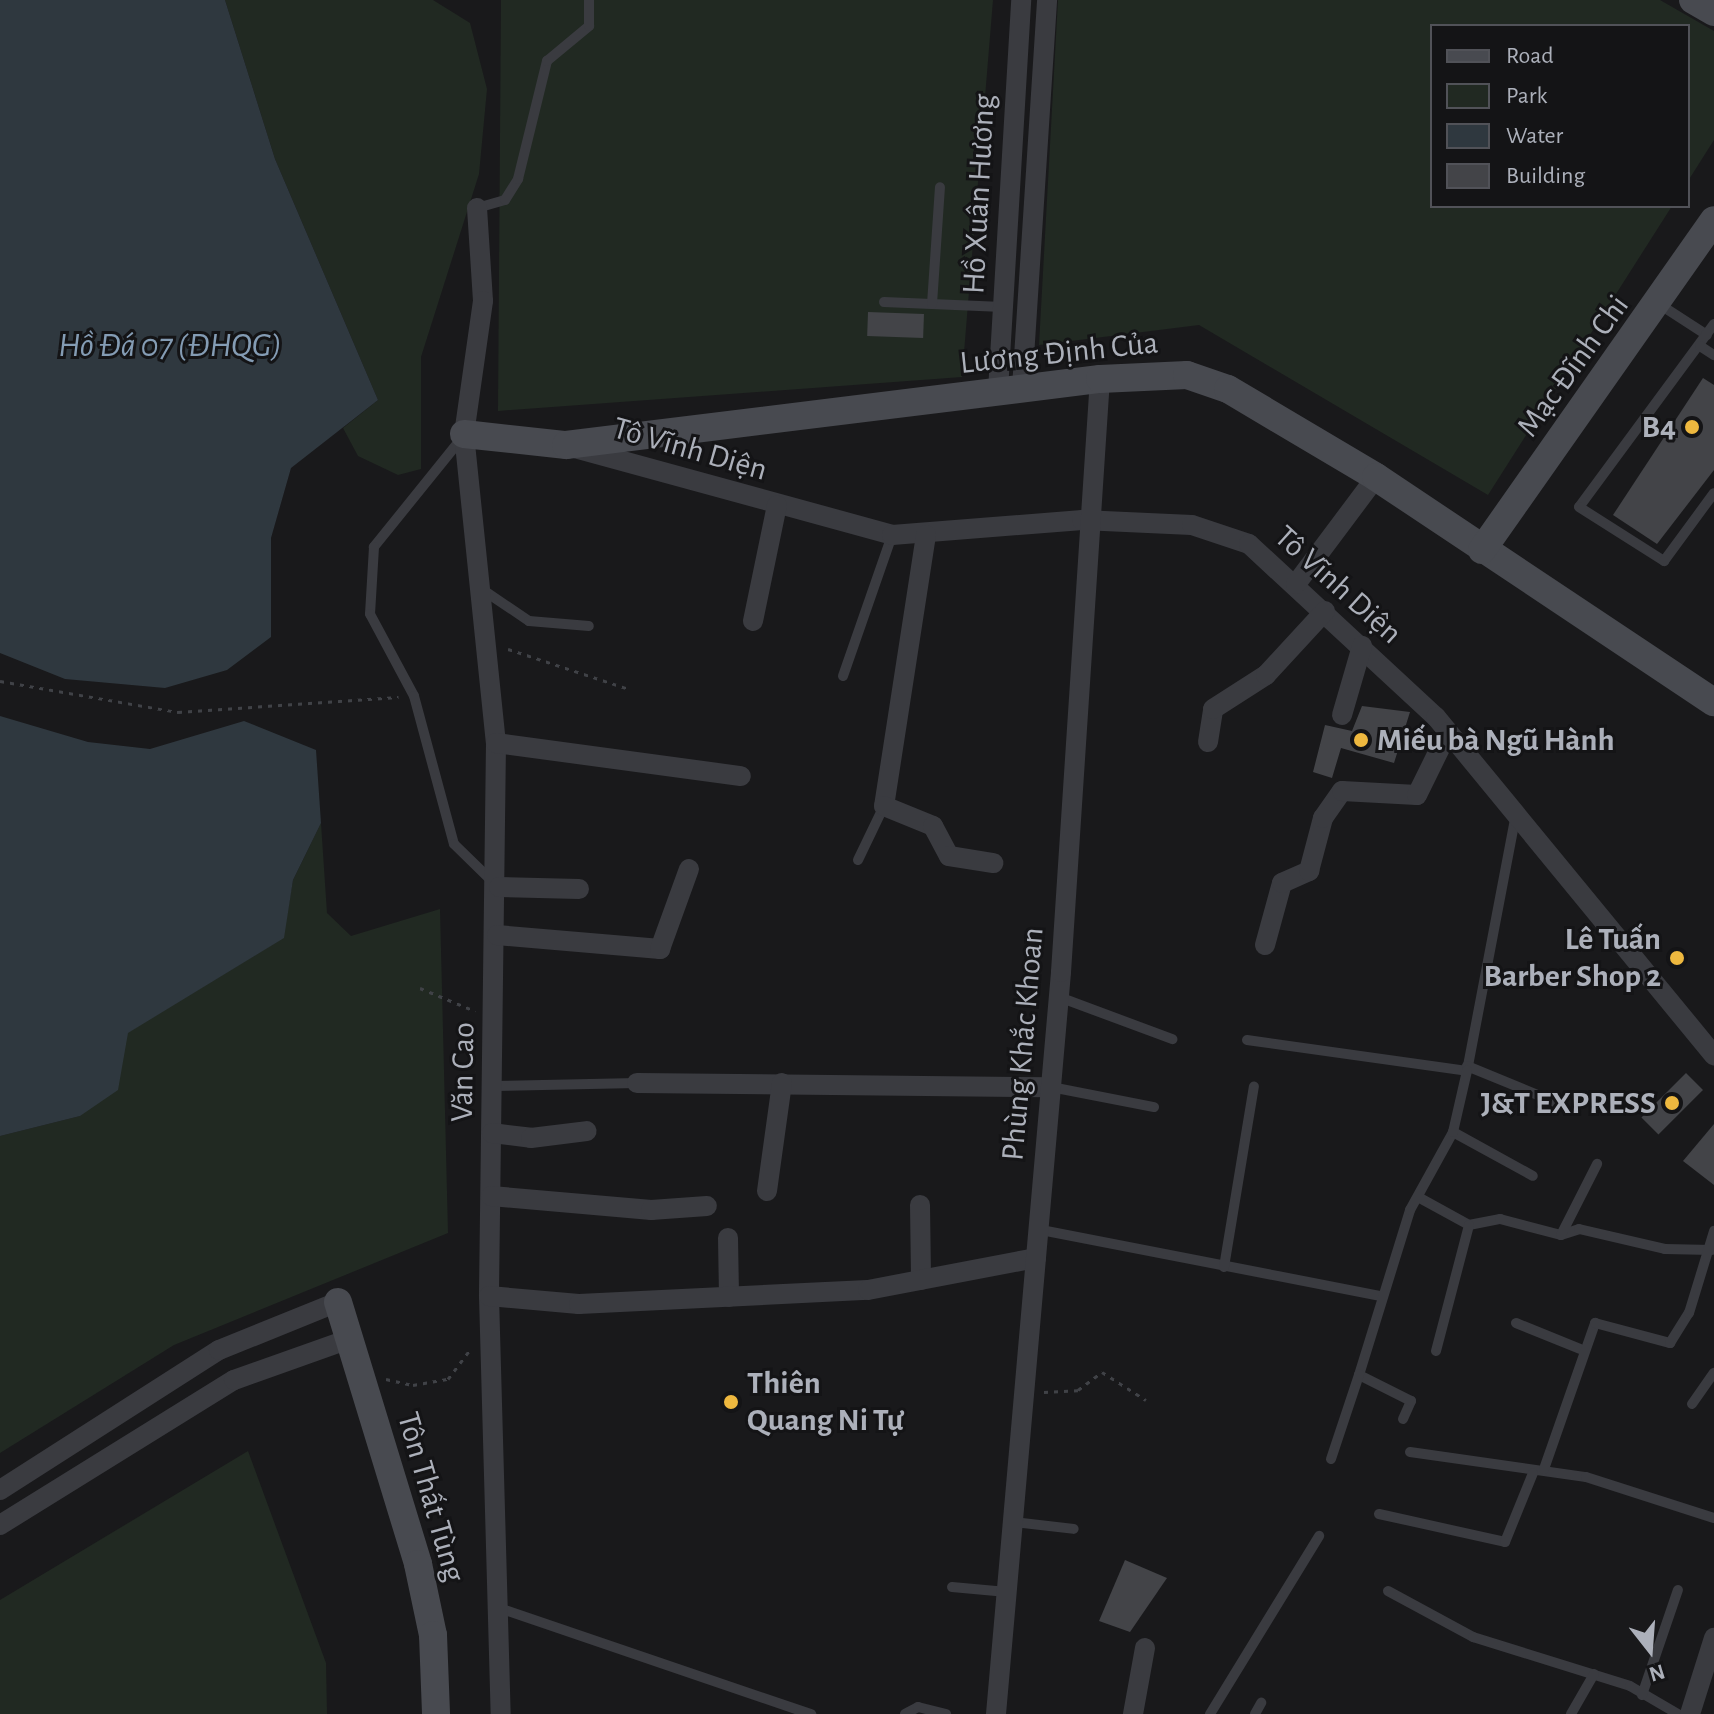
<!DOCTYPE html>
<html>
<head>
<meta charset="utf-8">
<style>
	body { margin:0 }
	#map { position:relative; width:1714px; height:1714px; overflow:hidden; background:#19191b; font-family:"Alegreya Sans",sans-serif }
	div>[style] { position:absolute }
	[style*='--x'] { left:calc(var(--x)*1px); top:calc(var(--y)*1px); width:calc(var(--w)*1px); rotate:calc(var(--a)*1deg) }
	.green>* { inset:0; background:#212922 }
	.water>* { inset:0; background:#2f383f }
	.building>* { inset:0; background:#434448; transform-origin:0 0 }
	.path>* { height:3px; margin-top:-1.5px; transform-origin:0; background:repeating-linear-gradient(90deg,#404247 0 4px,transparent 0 10px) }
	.lane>* { height:10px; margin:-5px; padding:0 5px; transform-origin:5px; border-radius:5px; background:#3a3b40 }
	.street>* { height:20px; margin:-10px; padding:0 10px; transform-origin:10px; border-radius:10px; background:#3a3b40 }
	.secondary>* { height:28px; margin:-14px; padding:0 14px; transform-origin:14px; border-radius:14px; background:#484a50 }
	.dots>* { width:22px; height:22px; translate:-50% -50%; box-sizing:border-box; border:4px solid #141416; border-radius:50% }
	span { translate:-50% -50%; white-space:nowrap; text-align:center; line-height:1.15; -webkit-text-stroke:6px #141416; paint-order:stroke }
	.street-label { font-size:32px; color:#acb0ba }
	.poi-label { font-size:32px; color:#acb0ba; font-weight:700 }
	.right { translate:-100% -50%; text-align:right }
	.left { translate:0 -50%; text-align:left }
	.water-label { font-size:34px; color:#849cb4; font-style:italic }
	.legend { position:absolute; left:1430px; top:24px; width:260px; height:184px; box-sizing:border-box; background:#141416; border:2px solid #515258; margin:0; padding:10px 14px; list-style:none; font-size:24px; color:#acb0ba }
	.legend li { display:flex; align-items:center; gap:16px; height:40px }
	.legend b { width:40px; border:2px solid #515258 }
	.north { position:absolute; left:1610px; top:1610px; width:80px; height:80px; -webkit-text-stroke:6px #141416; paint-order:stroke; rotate:163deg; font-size:22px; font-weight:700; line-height:32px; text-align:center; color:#acb0ba }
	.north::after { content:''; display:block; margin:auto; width:28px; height:36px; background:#acb0ba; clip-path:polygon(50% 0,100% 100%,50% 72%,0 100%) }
</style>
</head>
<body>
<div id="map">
	<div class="green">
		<div style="clip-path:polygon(225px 0,433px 0,470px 23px,487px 89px,479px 174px,421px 357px,421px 469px,398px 475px,358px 456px,343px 428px,378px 400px,275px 159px)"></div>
		<div style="clip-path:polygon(501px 0,993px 0,962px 377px,498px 411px)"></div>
		<div style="clip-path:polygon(1058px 0,1660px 0,1714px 31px,1714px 140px,1688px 181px,1688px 26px,1432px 26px,1432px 206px,1672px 206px,1488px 495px,1199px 325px,1039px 345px)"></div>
		<div style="clip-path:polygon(321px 823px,327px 913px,351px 936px,440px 909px,448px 1233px,174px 1345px,0 1453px,0 1136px,80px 1116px,127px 1033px,283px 938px,293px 880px)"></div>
		<div style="clip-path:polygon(248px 1451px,326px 1663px,327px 1714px,0 1714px,0 1600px)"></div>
	</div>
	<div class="water">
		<div style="clip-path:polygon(0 0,225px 0,275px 159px,378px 400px,291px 468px,271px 538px,271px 637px,227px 670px,165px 688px,65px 679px,0 653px)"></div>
		<div style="clip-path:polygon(0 716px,88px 742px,150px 749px,244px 721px,316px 750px,321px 823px,293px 880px,284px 938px,128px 1033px,118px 1090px,80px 1116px,0 1136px)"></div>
	</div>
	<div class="building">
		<div style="left:868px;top:312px;width:56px;height:24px;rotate:2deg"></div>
		<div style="clip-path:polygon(1703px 378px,1714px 385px,1714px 470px,1657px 544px,1613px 515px)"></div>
		<div style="clip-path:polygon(1362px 706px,1410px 712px,1394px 763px,1341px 748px,1332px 778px,1313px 772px,1325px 725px,1352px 731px)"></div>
		<div style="left:1686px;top:1073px;width:24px;height:63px;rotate:45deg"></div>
		<div style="clip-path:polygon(1714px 1124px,1714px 1185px,1683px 1161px)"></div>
		<div style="clip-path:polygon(1125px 1560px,1167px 1578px,1130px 1632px,1099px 1621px)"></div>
	</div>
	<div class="path">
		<div style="--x:508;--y:649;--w:127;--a:18.3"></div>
		<div style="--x:0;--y:681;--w:181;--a:9.9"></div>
		<div style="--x:178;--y:712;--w:221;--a:-3.9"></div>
		<div style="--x:420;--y:988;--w:60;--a:22.7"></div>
		<div style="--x:386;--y:1379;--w:28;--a:13"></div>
		<div style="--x:413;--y:1385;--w:36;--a:-10"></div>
		<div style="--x:448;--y:1379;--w:38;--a:-53"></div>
		<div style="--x:1044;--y:1392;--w:34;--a:-3"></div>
		<div style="--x:1078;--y:1390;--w:30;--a:-37"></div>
		<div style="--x:1102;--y:1372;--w:52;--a:32.5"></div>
	</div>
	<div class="lane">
		<div style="--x:477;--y:208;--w:29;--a:-16"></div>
		<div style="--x:505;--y:200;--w:25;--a:-58"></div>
		<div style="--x:518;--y:179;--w:122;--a:-76.2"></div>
		<div style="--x:547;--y:61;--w:55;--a:-39.8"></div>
		<div style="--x:589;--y:26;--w:26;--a:-90"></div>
		<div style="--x:884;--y:302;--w:119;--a:2.4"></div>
		<div style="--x:932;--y:304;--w:117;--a:-86.1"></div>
		<div style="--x:1659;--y:304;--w:57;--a:32.9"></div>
		<div style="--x:1714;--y:324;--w:227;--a:126.4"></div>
		<div style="--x:1579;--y:507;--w:101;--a:32.4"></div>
		<div style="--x:1664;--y:561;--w:84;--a:-53.7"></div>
		<div style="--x:1700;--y:346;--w:17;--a:33"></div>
		<div style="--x:461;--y:439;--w:139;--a:128.9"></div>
		<div style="--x:374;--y:547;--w:67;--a:93.4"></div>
		<div style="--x:370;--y:614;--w:93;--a:61.8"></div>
		<div style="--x:414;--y:696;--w:153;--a:74.9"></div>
		<div style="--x:454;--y:844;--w:56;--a:44.3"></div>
		<div style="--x:486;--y:592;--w:52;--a:34"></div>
		<div style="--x:529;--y:621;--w:60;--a:4.8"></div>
		<div style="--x:843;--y:676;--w:149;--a:-70.8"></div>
		<div style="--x:858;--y:860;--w:60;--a:-64.3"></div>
		<div style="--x:1059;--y:997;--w:121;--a:20.4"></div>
		<div style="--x:1247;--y:1040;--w:222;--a:8"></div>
		<div style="--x:1467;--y:1071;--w:257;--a:-79.2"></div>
		<div style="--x:1467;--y:1066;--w:97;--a:22.3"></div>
		<div style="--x:493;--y:1086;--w:144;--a:-1.2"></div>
		<div style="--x:1051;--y:1087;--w:105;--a:11"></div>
		<div style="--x:1453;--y:1132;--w:91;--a:28.8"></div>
		<div style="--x:1418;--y:1197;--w:58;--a:28.8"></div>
		<div style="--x:1469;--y:1225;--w:32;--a:-11"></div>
		<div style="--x:1500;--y:1219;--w:63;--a:14.7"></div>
		<div style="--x:1561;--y:1235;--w:19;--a:-18"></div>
		<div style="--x:1579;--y:1229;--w:88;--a:13.1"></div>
		<div style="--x:1665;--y:1249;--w:47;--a:1.2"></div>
		<div style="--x:1036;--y:1229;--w:350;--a:11"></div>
		<div style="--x:1561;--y:1235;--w:80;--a:-63.1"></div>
		<div style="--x:1224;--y:1267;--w:183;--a:-80.6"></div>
		<div style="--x:1516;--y:1323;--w:69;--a:22.1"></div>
		<div style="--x:1436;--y:1351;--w:130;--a:-75.3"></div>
		<div style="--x:1692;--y:1404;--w:38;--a:-55"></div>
		<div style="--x:1403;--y:1419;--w:20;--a:-66"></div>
		<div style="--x:1411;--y:1401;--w:58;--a:-153.4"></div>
		<div style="--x:1359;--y:1375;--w:173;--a:-72.8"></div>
		<div style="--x:1410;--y:1210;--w:89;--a:-61.1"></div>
		<div style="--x:1453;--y:1132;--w:63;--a:-77.1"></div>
		<div style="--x:1410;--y:1452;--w:178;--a:8.1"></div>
		<div style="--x:1586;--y:1477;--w:134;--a:17.8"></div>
		<div style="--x:1331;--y:1459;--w:89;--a:-71.6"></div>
		<div style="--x:1544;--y:1469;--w:155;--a:-70.7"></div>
		<div style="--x:1595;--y:1323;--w:78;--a:14.9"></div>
		<div style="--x:1670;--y:1343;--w:36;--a:-58"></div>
		<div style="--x:1689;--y:1313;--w:86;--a:-73"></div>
		<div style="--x:1379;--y:1514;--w:129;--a:12.5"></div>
		<div style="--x:1505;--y:1542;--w:74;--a:-67.9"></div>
		<div style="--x:1013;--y:1522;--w:61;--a:6.5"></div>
		<div style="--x:952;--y:1587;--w:55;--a:5.2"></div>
		<div style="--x:1388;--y:1591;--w:97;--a:28.4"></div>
		<div style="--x:1473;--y:1637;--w:164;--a:17.3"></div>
		<div style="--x:1630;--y:1686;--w:56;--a:30.3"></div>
		<div style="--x:499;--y:1608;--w:330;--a:18.8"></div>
		<div style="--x:1642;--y:1695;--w:111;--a:-71.1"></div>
		<div style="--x:905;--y:1714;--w:15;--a:-28"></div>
		<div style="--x:918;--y:1707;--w:29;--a:14"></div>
		<div style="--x:1210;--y:1714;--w:209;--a:-58.5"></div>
		<div style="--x:1255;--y:1714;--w:13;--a:-61"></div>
		<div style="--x:1571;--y:1714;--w:46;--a:-60.1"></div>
	</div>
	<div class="street">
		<div style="--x:477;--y:208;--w:93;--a:86.3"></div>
		<div style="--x:483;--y:301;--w:134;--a:98.1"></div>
		<div style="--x:464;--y:434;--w:311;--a:84.1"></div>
		<div style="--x:496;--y:743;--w:553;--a:90.73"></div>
		<div style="--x:489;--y:1296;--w:418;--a:88.4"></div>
		<div style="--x:1022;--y:388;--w:389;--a:-86.3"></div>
		<div style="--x:998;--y:391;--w:392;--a:-86.6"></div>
		<div style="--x:575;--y:448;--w:329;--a:15.3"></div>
		<div style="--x:892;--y:535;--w:191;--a:-4.5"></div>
		<div style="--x:1082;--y:520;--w:110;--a:2.6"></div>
		<div style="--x:1192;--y:525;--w:60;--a:18.4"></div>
		<div style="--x:1249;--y:544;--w:255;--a:42.8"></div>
		<div style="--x:1436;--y:717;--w:438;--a:50.6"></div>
		<div style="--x:926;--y:535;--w:274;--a:98.8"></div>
		<div style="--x:884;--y:806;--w:53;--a:22.2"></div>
		<div style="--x:933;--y:826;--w:34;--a:62"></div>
		<div style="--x:949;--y:856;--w:45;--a:9"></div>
		<div style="--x:1296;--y:584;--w:134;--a:-53.2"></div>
		<div style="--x:753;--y:621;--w:118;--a:-78.3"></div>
		<div style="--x:1342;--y:715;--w:72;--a:-73.8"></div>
		<div style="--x:1208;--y:742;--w:33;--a:-81"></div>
		<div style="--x:1213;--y:709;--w:63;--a:-32.7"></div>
		<div style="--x:1266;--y:675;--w:87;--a:-47.3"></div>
		<div style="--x:496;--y:743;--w:247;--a:7.7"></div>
		<div style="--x:499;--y:887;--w:80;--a:1.4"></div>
		<div style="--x:497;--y:935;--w:164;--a:4.9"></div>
		<div style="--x:660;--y:949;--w:85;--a:-70.1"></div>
		<div style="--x:1265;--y:945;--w:64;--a:-74.7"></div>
		<div style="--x:1282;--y:883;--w:30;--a:-24"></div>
		<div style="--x:1309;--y:871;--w:55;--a:-75.2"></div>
		<div style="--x:1323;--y:818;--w:33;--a:-55"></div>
		<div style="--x:1342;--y:791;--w:75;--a:3.1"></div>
		<div style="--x:1417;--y:795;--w:70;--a:-63.8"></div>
		<div style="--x:637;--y:1083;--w:414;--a:0.6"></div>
		<div style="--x:492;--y:1133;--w:39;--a:7"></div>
		<div style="--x:531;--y:1138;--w:56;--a:-7.1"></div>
		<div style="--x:767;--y:1191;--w:109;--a:-82.1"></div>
		<div style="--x:491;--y:1196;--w:161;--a:5"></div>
		<div style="--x:651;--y:1210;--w:56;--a:-4.1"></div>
		<div style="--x:920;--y:1205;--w:75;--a:89.2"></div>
		<div style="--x:728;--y:1238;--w:59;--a:89"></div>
		<div style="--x:489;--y:1296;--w:90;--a:5.1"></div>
		<div style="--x:579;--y:1304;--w:289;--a:-2.8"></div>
		<div style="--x:868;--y:1290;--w:171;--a:-10.8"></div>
		<div style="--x:0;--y:1490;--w:260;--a:-32.6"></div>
		<div style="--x:219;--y:1350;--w:128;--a:-22"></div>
		<div style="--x:0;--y:1525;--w:275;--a:-31.8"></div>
		<div style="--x:234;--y:1380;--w:122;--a:-19.6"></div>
		<div style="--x:996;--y:1714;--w:745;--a:-84.99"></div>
		<div style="--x:1061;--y:972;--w:594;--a:-86.24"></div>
		<div style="--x:1133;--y:1714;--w:67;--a:-79.7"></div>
		<div style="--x:1690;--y:1714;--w:80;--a:-72.5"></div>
	</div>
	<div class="secondary">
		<div style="--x:1693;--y:0;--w:24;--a:30"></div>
		<div style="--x:464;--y:434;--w:103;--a:6.2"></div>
		<div style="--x:566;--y:445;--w:538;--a:-7.05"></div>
		<div style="--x:1100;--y:379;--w:87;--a:-2.6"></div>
		<div style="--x:1187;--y:375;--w:43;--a:18.9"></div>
		<div style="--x:1228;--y:389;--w:172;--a:30.7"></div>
		<div style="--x:1376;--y:477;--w:406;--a:33.7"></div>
		<div style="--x:1482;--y:550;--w:403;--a:-54.9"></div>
		<div style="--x:338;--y:1302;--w:274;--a:73"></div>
		<div style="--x:418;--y:1564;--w:73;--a:78.1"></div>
		<div style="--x:433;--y:1635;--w:79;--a:87.8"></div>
	</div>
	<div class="dots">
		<div style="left:1692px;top:427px;background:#eeb83f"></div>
		<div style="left:1361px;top:740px;background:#eeb83f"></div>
		<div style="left:1677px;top:958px;background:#eeb83f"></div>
		<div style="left:1672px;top:1103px;background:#eeb83f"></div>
		<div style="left:731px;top:1402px;background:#eeb83f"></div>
	</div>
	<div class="street-label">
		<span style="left:979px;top:194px;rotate:-87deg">Hồ Xuân Hương</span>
		<span style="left:1059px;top:353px;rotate:-6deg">Lương Định Của</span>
		<span style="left:1573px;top:366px;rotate:-54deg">Mạc Đĩnh Chi</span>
		<span style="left:690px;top:449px;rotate:16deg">Tô Vĩnh Diện</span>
		<span style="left:1338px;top:585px;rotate:42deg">Tô Vĩnh Diện</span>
		<span style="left:1023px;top:1044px;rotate:-85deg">Phùng Khắc Khoan</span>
		<span style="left:463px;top:1072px;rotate:-89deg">Văn Cao</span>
		<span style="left:431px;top:1497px;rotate:74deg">Tôn Thất Tùng</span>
	</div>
	<div class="poi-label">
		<span class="right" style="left:1676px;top:427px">B4</span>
		<span class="left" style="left:1377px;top:740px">Miếu bà Ngũ Hành</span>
		<span class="right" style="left:1661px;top:958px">Lê Tuấn<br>Barber Shop 2</span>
		<span class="right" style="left:1656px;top:1103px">J&amp;T EXPRESS</span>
		<span class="left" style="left:747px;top:1402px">Thiên<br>Quang Ni Tự</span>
	</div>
	<div class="water-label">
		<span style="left:170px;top:347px">Hồ Đá 07 (ĐHQG)</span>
	</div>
	<ul class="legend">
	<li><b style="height:10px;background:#484a50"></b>Road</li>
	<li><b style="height:22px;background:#212922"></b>Park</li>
	<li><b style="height:22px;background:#2f383f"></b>Water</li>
	<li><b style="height:22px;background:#434448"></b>Building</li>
	</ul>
	<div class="north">N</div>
</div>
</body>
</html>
